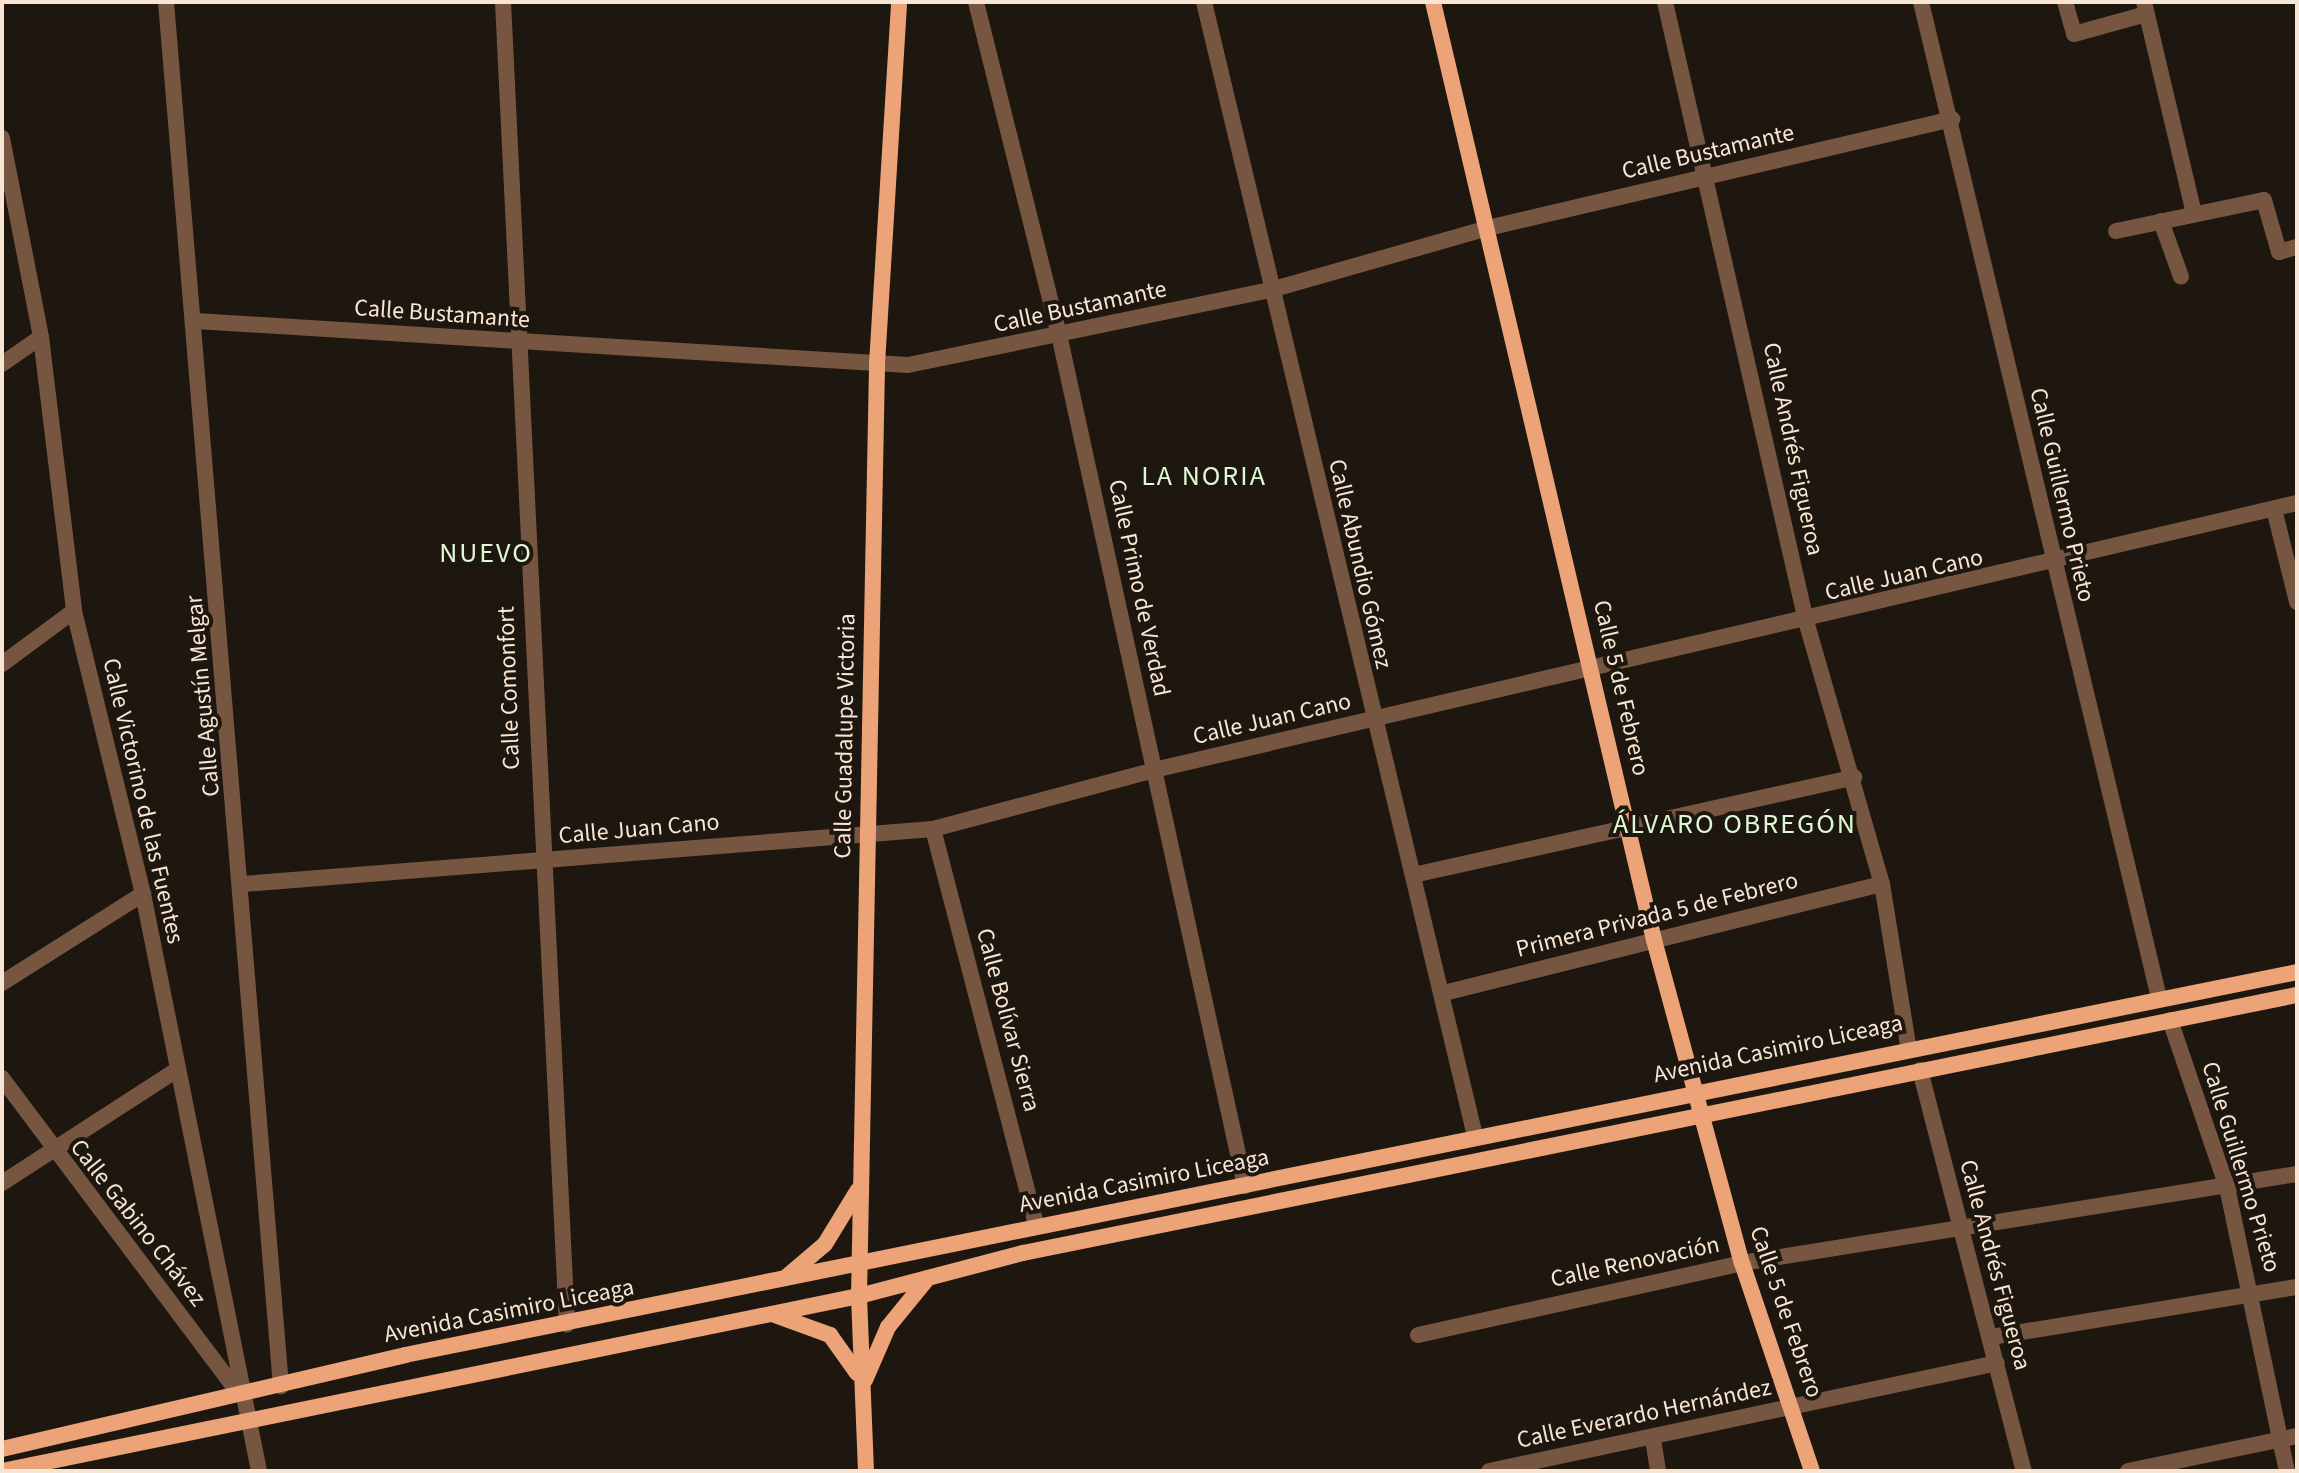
<!DOCTYPE html>
<html>
<head>
<meta charset="utf-8">
<style>
	body { margin:0 }
	#map { position:relative; width:2299px; height:1473px; overflow:hidden; background:#1e170f; font-family:"Source Sans 3",sans-serif }
	div>[style] { position:absolute }
	[style*='--x'] { left:calc(var(--x)*1px); top:calc(var(--y)*1px); width:calc(var(--w)*1px); rotate:calc(var(--a)*1deg) }
	.street>* { height:16px; margin:-8px; padding:0 8px; transform-origin:8px; border-radius:8px; background:#775641 }
	.secondary>* { height:16px; margin:-8px; padding:0 8px; transform-origin:8px; border-radius:8px; background:#eca377 }
	span { translate:-50% -50%; white-space:nowrap; text-align:center; line-height:1.15; -webkit-text-stroke:8px #1e170f; paint-order:stroke }
	.street-label { font-size:24px; color:#f9e5d3 }
	.quarter-label { font-size:28px; color:#dff9d5; letter-spacing:2px }
	.frame { position:absolute; inset:0; border:4px solid #f9e5d3; pointer-events:none }
</style>
</head>
<body>
<div id="map">
	<div class="street">
		<div style="--x:166;--y:2;--w:1389;--a:85.25"></div>
		<div style="--x:503;--y:2;--w:1324;--a:87.23"></div>
		<div style="--x:976;--y:2;--w:347;--a:76"></div>
		<div style="--x:1060;--y:339;--w:867;--a:77.68"></div>
		<div style="--x:1204;--y:2;--w:1166;--a:76.56"></div>
		<div style="--x:1665;--y:2;--w:635;--a:77.17"></div>
		<div style="--x:1806;--y:621;--w:274;--a:73.9"></div>
		<div style="--x:1882;--y:884;--w:163;--a:80.8"></div>
		<div style="--x:1921;--y:2;--w:1024;--a:76.56"></div>
		<div style="--x:2065;--y:2;--w:33;--a:74"></div>
		<div style="--x:2074;--y:34;--w:75;--a:-15.5"></div>
		<div style="--x:2144;--y:2;--w:217;--a:76.7"></div>
		<div style="--x:2;--y:138;--w:203;--a:78.9"></div>
		<div style="--x:41;--y:337;--w:276;--a:83.1"></div>
		<div style="--x:74;--y:611;--w:291;--a:76.3"></div>
		<div style="--x:143;--y:894;--w:589;--a:78.63"></div>
		<div style="--x:2161;--y:221;--w:59;--a:70.3"></div>
		<div style="--x:2116;--y:231;--w:151;--a:-11.8"></div>
		<div style="--x:2264;--y:200;--w:54;--a:73.9"></div>
		<div style="--x:2279;--y:252;--w:19;--a:-16"></div>
		<div style="--x:196;--y:321;--w:713;--a:3.54"></div>
		<div style="--x:908;--y:365;--w:374;--a:-11.7"></div>
		<div style="--x:1274;--y:289;--w:223;--a:-15.9"></div>
		<div style="--x:1488;--y:228;--w:477;--a:-13.2"></div>
		<div style="--x:2;--y:364;--w:47;--a:-34.7"></div>
		<div style="--x:2274;--y:509;--w:96;--a:76.1"></div>
		<div style="--x:2;--y:664;--w:89;--a:-36.4"></div>
		<div style="--x:933;--y:829;--w:408;--a:75.4"></div>
		<div style="--x:1418;--y:874;--w:447;--a:-12.5"></div>
		<div style="--x:243;--y:884;--w:692;--a:-4.56"></div>
		<div style="--x:933;--y:829;--w:229;--a:-14.9"></div>
		<div style="--x:1154;--y:770;--w:1174;--a:-13.15"></div>
		<div style="--x:2;--y:983;--w:167;--a:-32.3"></div>
		<div style="--x:1444;--y:993;--w:451;--a:-14"></div>
		<div style="--x:2170;--y:1020;--w:176;--a:71.2"></div>
		<div style="--x:2227;--y:1187;--w:290;--a:78.1"></div>
		<div style="--x:1920;--y:1070;--w:414;--a:75.5"></div>
		<div style="--x:2;--y:1078;--w:390;--a:53.1"></div>
		<div style="--x:2;--y:1183;--w:208;--a:-32.9"></div>
		<div style="--x:1418;--y:1335;--w:332;--a:-12.5"></div>
		<div style="--x:1742;--y:1263;--w:562;--a:-9.11"></div>
		<div style="--x:1991;--y:1337;--w:310;--a:-9.3"></div>
		<div style="--x:1653;--y:1439;--w:32;--a:81"></div>
		<div style="--x:1489;--y:1471;--w:519;--a:-12"></div>
		<div style="--x:2128;--y:1471;--w:173;--a:-11.7"></div>
	</div>
	<div class="secondary">
		<div style="--x:1433;--y:2;--w:964;--a:76.74"></div>
		<div style="--x:1654;--y:940;--w:335;--a:74.8"></div>
		<div style="--x:1742;--y:1263;--w:219;--a:71.4"></div>
		<div style="--x:785;--y:1278;--w:52;--a:-40.4"></div>
		<div style="--x:825;--y:1244;--w:63;--a:-58.6"></div>
		<div style="--x:772;--y:1314;--w:62;--a:19.9"></div>
		<div style="--x:830;--y:1335;--w:47;--a:54.6"></div>
		<div style="--x:865;--y:1380;--w:58;--a:-66.5"></div>
		<div style="--x:888;--y:1327;--w:63;--a:-50.8"></div>
		<div style="--x:2;--y:1449;--w:414;--a:-13.1"></div>
		<div style="--x:405;--y:1355;--w:1930;--a:-11.44"></div>
		<div style="--x:2;--y:1471;--w:875;--a:-11.54"></div>
		<div style="--x:859;--y:1296;--w:170;--a:-14.7"></div>
		<div style="--x:1023;--y:1253;--w:1300;--a:-11.45"></div>
		<div style="--x:866;--y:1471;--w:175;--a:-92.3"></div>
		<div style="--x:859;--y:1296;--w:932;--a:-88.89"></div>
		<div style="--x:877;--y:364;--w:363;--a:-86.5"></div>
	</div>
	<div class="street-label">
		<span style="left:1708px;top:152px;rotate:-13deg">Calle Bustamante</span>
		<span style="left:1080px;top:307px;rotate:-12deg">Calle Bustamante</span>
		<span style="left:442px;top:314px;rotate:4deg">Calle Bustamante</span>
		<span style="left:1793px;top:449px;rotate:78deg">Calle Andrés Figueroa</span>
		<span style="left:2062px;top:495px;rotate:77deg">Calle Guillermo Prieto</span>
		<span style="left:1360px;top:564px;rotate:77deg">Calle Abundio Gómez</span>
		<span style="left:1904px;top:575px;rotate:-13deg">Calle Juan Cano</span>
		<span style="left:1139px;top:588px;rotate:78deg">Calle Primo de Verdad</span>
		<span style="left:509px;top:688px;rotate:-92deg">Calle Comonfort</span>
		<span style="left:1621px;top:688px;rotate:77deg">Calle 5 de Febrero</span>
		<span style="left:203px;top:696px;rotate:-95deg">Calle Agustín Melgar</span>
		<span style="left:1272px;top:719px;rotate:-13deg">Calle Juan Cano</span>
		<span style="left:845px;top:736px;rotate:-89deg">Calle Guadalupe Victoria</span>
		<span style="left:143px;top:801px;rotate:77deg">Calle Victorino de las Fuentes</span>
		<span style="left:639px;top:829px;rotate:-5deg">Calle Juan Cano</span>
		<span style="left:1657px;top:915px;rotate:-14deg">Primera Privada 5 de Febrero</span>
		<span style="left:1008px;top:1020px;rotate:75deg">Calle Bolívar Sierra</span>
		<span style="left:1778px;top:1049px;rotate:-12deg">Avenida Casimiro Liceaga</span>
		<span style="left:2241px;top:1167px;rotate:73deg">Calle Guillermo Prieto</span>
		<span style="left:1144px;top:1181px;rotate:-11deg">Avenida Casimiro Liceaga</span>
		<span style="left:138px;top:1223px;rotate:52deg">Calle Gabino Chávez</span>
		<span style="left:1635px;top:1262px;rotate:-12deg">Calle Renovación</span>
		<span style="left:1995px;top:1265px;rotate:75deg">Calle Andrés Figueroa</span>
		<span style="left:509px;top:1311px;rotate:-11deg">Avenida Casimiro Liceaga</span>
		<span style="left:1786px;top:1312px;rotate:71deg">Calle 5 de Febrero</span>
		<span style="left:1644px;top:1414px;rotate:-12deg">Calle Everardo Hernández</span>
	</div>
	<div class="quarter-label">
		<span style="left:1204px;top:476px">LA NORIA</span>
		<span style="left:486px;top:553px">NUEVO</span>
		<span style="left:1735px;top:824px">ÁLVARO OBREGÓN</span>
	</div>
	<div class="frame"></div>
</div>
</body>
</html>
